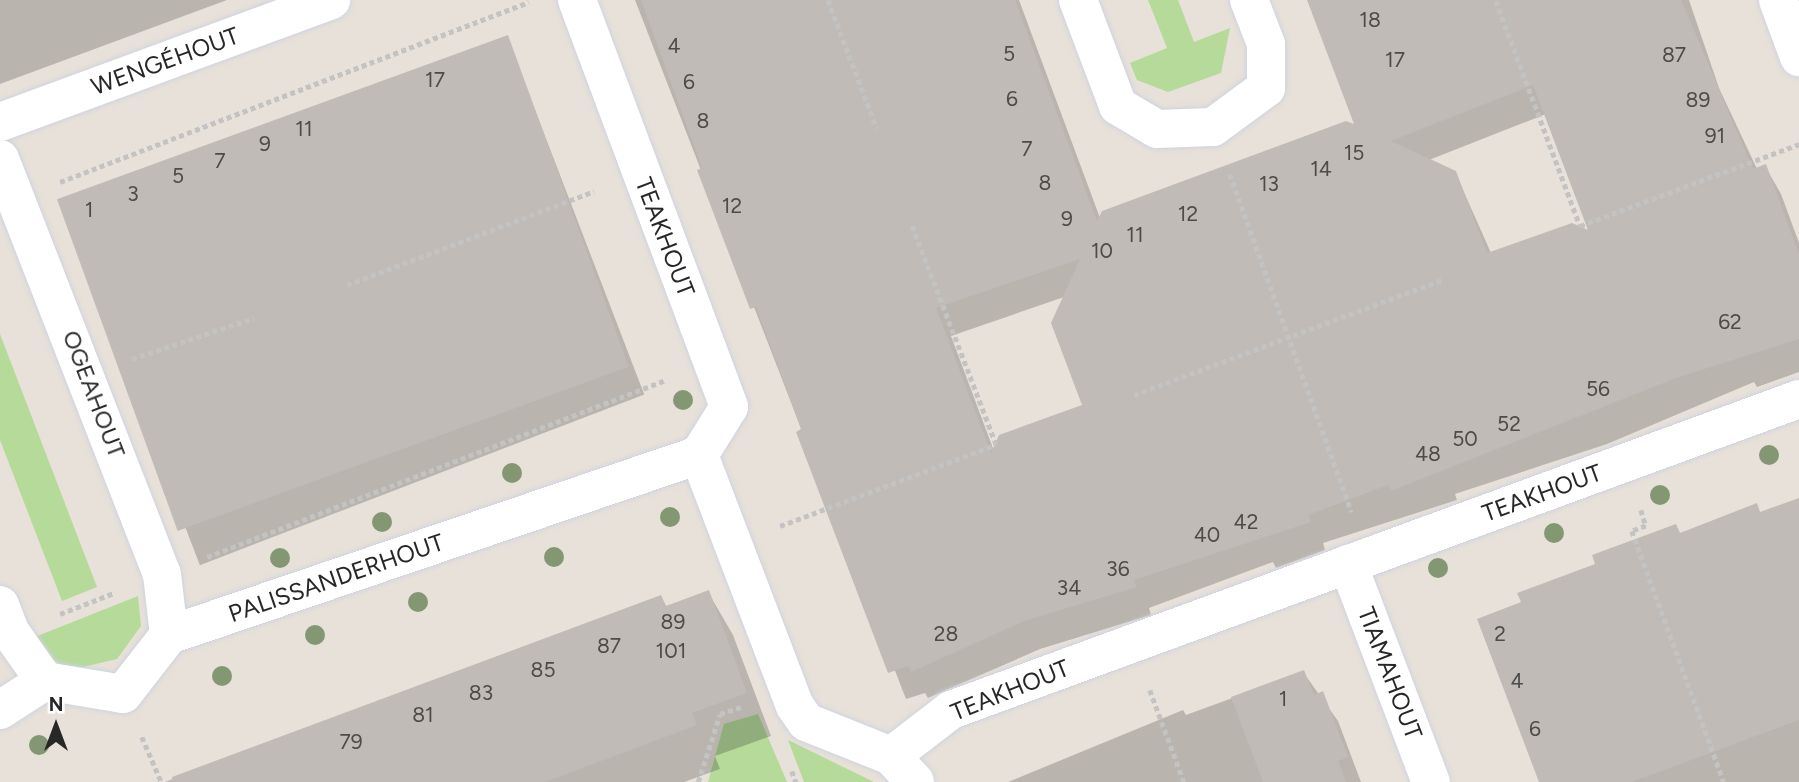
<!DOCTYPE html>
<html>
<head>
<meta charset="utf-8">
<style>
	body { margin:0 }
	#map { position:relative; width:1799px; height:782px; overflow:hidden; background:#e8e1d9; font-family:Figtree,sans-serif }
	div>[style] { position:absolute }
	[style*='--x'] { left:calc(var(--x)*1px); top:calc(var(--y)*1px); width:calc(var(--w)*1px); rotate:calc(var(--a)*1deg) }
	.green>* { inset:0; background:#b5da9a }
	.shadow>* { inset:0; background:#0003; transform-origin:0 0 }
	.building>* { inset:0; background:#c0bbb6; transform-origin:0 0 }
	.path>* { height:4.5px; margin-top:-2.25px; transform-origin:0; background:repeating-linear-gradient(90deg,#c3c3c3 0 5px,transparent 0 8.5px) }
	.roads { filter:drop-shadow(0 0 2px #cfd3df) drop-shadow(0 0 2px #cfd3df) }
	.street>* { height:38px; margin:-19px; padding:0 19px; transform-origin:19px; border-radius:19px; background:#fff }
	.trees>* { width:20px; height:20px; margin:-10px; border-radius:50%; background:#839773 }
	span { translate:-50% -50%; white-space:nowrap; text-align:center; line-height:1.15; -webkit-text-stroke:7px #fff; paint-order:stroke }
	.number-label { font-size:21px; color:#4d4c4b }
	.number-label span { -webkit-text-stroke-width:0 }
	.street-label { font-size:24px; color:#272727 }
	.north { position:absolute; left:21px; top:691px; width:70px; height:70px; -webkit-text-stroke:5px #fff; paint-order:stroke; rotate:0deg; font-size:19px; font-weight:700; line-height:28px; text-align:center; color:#272727 }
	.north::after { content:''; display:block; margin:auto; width:24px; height:32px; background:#272727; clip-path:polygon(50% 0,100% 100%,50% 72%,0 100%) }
</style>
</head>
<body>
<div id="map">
	<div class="green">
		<div style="clip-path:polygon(1148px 0,1178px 0,1194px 42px,1230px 28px,1221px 73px,1168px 92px,1137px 80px,1130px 63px,1167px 48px)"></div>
		<div style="clip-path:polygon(0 334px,97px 587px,62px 601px,0 440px)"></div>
		<div style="clip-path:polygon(138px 596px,141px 626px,117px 659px,70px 670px,48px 657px,35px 637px)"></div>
		<div style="clip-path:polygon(758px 714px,787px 782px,708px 782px,724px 724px)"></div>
		<div style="clip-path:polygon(788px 740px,874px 782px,804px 782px)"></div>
	</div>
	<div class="shadow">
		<div style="clip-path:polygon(0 0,227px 0,0 84px)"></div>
		<div style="clip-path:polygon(evenodd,635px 0,1019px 0,1100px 218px,1357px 128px,1309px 0,1689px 0,1719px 88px,1757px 169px,1765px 166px,1781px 194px,1799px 243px,1799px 372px,1757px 387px,1754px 382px,1607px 444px,1455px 494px,1457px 500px,1323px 543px,1325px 550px,1301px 559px,1276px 568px,1273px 562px,1149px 608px,1151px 615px,1040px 649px,928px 698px,925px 693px,906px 699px,635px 0,1546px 114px,1591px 233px,1491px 253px,1455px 172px,1429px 160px,1546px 114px,635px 0,1064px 297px,1084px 406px,994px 451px,951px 336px,1064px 297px)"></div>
		<div style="left:507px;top:37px;width:383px;height:476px;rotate:69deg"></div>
		<div style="clip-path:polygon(1799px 500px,1799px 782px,1541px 782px,1681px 535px,1756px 505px,1761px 514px)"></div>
		<div style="clip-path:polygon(708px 592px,733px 635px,771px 736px,715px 756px,720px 769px,684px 782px,165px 782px,661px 597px,667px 608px)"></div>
		<div style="clip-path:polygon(1303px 672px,1338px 721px,1361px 782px,1008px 782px,1183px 710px,1186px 715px)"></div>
	</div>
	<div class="building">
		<div style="clip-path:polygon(evenodd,641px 0,1015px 0,1097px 221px,1102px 211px,1346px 121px,1354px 124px,1307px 0,1681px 0,1753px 169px,1766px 164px,1799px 254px,1799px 339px,1676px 378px,1391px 491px,1388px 485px,1308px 515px,1311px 522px,1134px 580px,1137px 587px,1024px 621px,911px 672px,908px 666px,888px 673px,796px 432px,801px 429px,756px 307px,750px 309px,697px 170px,702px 168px,641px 0,1533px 85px,1588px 230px,1572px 223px,1487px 253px,1456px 171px,1391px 141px,1533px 85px,641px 0,1080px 259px,1051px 323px,1082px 405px,999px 435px,991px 453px,936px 308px,1080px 259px)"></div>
		<div style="left:508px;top:35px;width:353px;height:480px;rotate:70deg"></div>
		<div style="clip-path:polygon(1799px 498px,1799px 720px,1632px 782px,1539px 782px,1477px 619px,1521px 602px,1517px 593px,1595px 564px,1592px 555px,1676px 524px,1680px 533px,1757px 503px,1760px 512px)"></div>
		<div style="clip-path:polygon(709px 590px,747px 693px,692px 713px,697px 725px,545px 782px,172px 782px,172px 777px,661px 595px,666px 606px)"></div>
		<div style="clip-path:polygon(1304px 670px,1314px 695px,1323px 691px,1348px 757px,1338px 761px,1346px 782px,1263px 782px,1231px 697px)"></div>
	</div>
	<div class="path">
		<div style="--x:828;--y:0;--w:137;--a:69.1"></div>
		<div style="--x:1496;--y:1;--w:240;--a:69.5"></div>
		<div style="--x:1580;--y:226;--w:234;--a:-20.5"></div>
		<div style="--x:1230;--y:174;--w:359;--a:70.2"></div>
		<div style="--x:60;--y:182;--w:502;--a:-21"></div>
		<div style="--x:347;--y:285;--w:264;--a:-20.8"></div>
		<div style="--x:132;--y:359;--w:129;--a:-18.6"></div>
		<div style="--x:1134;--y:395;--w:331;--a:-20.5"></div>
		<div style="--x:1641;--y:510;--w:17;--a:73"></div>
		<div style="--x:1646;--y:526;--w:15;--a:160"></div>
		<div style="--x:1632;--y:531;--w:267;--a:69.9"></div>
		<div style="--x:780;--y:526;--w:231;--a:-20.6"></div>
		<div style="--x:996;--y:445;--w:235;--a:-111"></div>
		<div style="--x:207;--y:557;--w:492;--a:-21.1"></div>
		<div style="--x:60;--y:614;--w:58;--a:-21.3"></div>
		<div style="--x:1150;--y:690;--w:98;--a:69.7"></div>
		<div style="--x:142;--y:737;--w:48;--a:66.6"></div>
		<div style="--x:792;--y:771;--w:12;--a:70"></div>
		<div style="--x:698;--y:782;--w:71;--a:-72.1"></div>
		<div style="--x:720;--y:714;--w:22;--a:-18"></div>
	</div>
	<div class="roads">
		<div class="street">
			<div style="--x:577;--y:0;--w:434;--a:69.5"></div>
			<div style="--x:729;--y:407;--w:57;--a:122"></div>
			<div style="--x:699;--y:455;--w:269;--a:69.1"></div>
			<div style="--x:795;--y:706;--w:19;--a:55"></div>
			<div style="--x:806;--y:722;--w:92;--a:21.8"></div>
			<div style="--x:891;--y:756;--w:76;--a:-37.5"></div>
			<div style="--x:951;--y:710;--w:903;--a:-20.14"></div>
			<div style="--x:1078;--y:0;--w:113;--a:69.3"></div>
			<div style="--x:1118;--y:106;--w:45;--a:30.5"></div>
			<div style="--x:1157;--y:129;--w:56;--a:-2"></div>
			<div style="--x:1213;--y:127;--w:66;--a:-36.3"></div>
			<div style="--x:1266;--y:88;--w:44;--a:-90"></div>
			<div style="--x:1266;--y:44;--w:47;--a:-111.1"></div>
			<div style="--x:1778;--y:0;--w:61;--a:69.8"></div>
			<div style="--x:0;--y:122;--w:353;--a:-20.2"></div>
			<div style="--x:0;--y:159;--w:445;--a:68.7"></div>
			<div style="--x:162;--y:574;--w:61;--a:83.5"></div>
			<div style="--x:1348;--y:564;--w:233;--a:69.2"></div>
			<div style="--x:0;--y:605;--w:30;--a:69"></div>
			<div style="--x:11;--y:633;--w:59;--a:54.7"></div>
			<div style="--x:0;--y:710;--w:54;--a:-32.8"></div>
			<div style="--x:45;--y:681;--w:79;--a:9.5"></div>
			<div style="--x:123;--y:694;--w:75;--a:-52.1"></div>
			<div style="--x:169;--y:635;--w:560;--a:-18.76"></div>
			<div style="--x:891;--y:756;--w:35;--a:47"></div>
		</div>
	</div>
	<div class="trees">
		<div style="left:683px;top:400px"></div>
		<div style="left:1769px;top:455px"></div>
		<div style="left:512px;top:473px"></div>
		<div style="left:1660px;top:495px"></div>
		<div style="left:670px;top:517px"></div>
		<div style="left:382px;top:522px"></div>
		<div style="left:1554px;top:533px"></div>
		<div style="left:554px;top:557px"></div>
		<div style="left:280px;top:558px"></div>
		<div style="left:1438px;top:568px"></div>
		<div style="left:418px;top:602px"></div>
		<div style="left:315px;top:635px"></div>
		<div style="left:222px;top:676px"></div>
		<div style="left:39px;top:745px"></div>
	</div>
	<div class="number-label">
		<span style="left:1370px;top:20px">18</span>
		<span style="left:674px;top:46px">4</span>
		<span style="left:1009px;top:54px">5</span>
		<span style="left:1674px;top:55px">87</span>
		<span style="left:1395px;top:60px">17</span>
		<span style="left:435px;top:80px">17</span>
		<span style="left:689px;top:82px">6</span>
		<span style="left:1012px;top:99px">6</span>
		<span style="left:1698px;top:100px">89</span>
		<span style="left:703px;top:121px">8</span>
		<span style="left:304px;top:129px">11</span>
		<span style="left:1715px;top:136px">91</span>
		<span style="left:265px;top:144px">9</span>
		<span style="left:1027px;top:149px">7</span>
		<span style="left:1354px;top:153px">15</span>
		<span style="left:220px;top:161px">7</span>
		<span style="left:1321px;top:169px">14</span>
		<span style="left:178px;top:176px">5</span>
		<span style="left:1045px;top:183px">8</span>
		<span style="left:1269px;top:184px">13</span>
		<span style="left:133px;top:194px">3</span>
		<span style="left:732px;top:206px">12</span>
		<span style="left:89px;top:210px">1</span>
		<span style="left:1188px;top:214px">12</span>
		<span style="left:1067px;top:219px">9</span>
		<span style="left:1135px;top:235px">11</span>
		<span style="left:1102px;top:251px">10</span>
		<span style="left:1730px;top:322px">62</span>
		<span style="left:1598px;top:389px">56</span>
		<span style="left:1509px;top:424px">52</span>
		<span style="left:1465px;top:439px">50</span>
		<span style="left:1428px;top:454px">48</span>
		<span style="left:1246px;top:522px">42</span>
		<span style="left:1207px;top:535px">40</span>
		<span style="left:1118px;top:569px">36</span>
		<span style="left:1069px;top:588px">34</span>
		<span style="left:673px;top:622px">89</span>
		<span style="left:946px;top:634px">28</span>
		<span style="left:1500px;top:634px">2</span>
		<span style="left:609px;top:646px">87</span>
		<span style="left:671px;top:651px">101</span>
		<span style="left:543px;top:670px">85</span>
		<span style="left:1517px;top:681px">4</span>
		<span style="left:481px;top:693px">83</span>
		<span style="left:1283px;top:699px">1</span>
		<span style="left:423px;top:715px">81</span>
		<span style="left:1535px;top:729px">6</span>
		<span style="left:351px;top:742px">79</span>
	</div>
	<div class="street-label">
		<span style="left:165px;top:61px;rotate:-20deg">WENGÉHOUT</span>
		<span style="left:665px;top:237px;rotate:69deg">TEAKHOUT</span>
		<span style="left:94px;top:394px;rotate:69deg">OGEAHOUT</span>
		<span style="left:1542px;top:493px;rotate:-20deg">TEAKHOUT</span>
		<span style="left:336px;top:578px;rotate:-19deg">PALISSANDERHOUT</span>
		<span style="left:1390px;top:673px;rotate:69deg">TIAMAHOUT</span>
		<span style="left:1010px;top:690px;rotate:-22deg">TEAKHOUT</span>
	</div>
	<div class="north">N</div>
</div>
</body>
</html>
